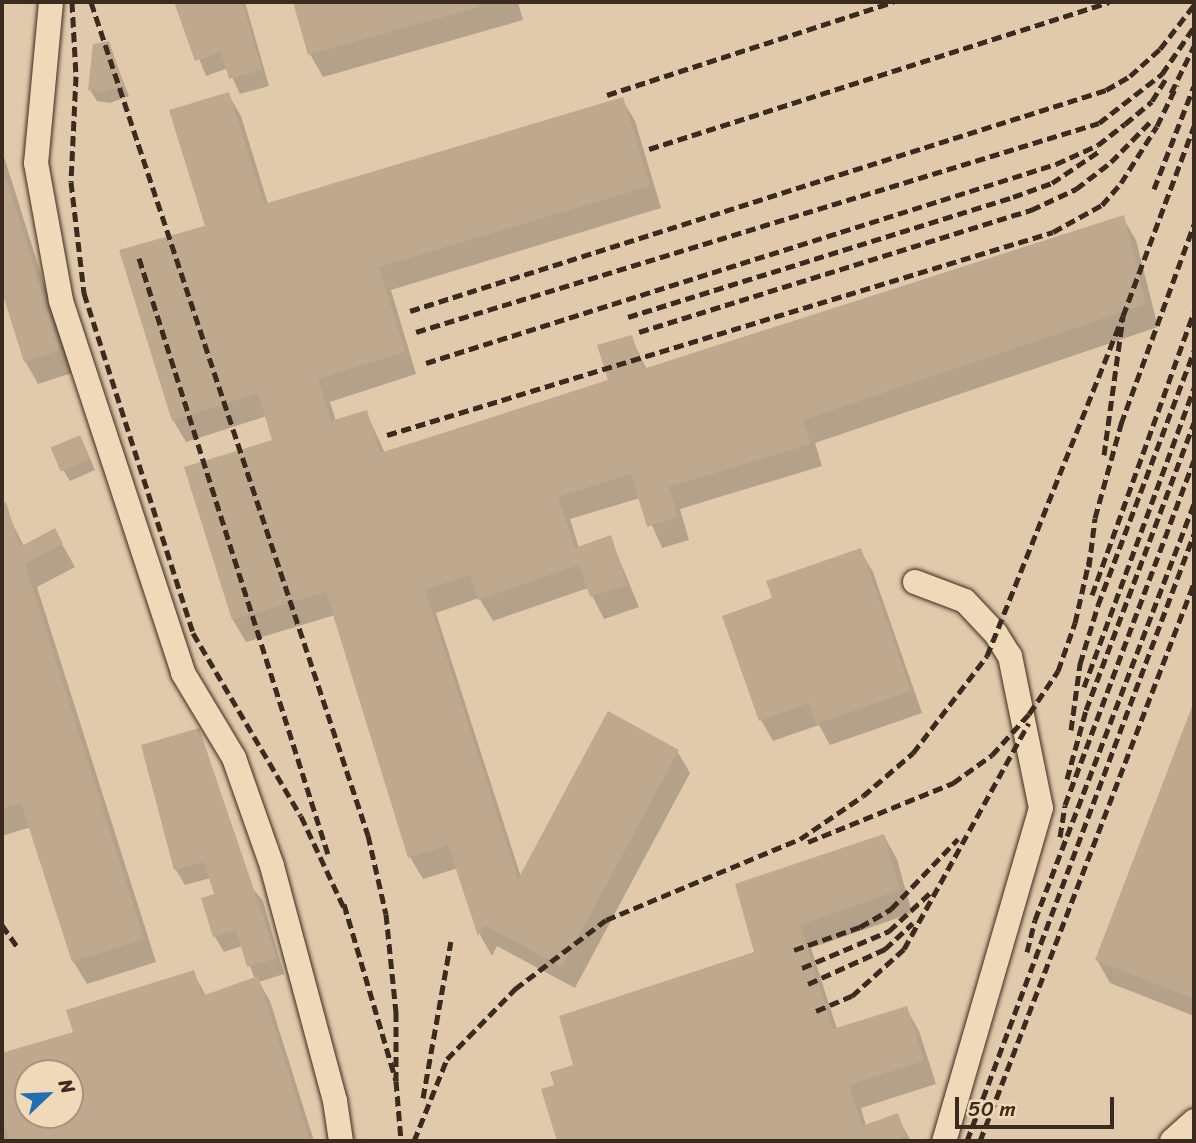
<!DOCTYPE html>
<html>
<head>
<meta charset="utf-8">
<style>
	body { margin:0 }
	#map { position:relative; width:1196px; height:1143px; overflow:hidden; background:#f0d9b9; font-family:Sriracha,sans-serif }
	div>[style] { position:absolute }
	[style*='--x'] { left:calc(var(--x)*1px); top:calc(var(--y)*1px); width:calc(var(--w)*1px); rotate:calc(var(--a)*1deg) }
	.built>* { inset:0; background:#e1caac }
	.shadow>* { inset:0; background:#0003 }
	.building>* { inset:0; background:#bea88e; transform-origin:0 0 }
	.roads { filter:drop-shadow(0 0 2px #3b2a1e) drop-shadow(0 0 2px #3b2a1e) }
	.minor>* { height:24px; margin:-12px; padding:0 12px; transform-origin:12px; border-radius:12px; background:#f0d9b9 }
	.rail>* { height:5px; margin-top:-2.5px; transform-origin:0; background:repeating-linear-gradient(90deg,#3b2a1e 0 10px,transparent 0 15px) }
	span { translate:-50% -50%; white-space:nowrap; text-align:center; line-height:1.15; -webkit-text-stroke:5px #f0d9b9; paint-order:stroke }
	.frame { position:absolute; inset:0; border:4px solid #3b2a1e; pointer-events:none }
	.north { position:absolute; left:14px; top:1059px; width:70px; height:70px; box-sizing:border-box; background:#f0d9b9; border:2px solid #a8937b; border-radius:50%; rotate:67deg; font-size:19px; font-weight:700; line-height:28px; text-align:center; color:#3b2a1e }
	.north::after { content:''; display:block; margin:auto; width:24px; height:32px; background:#1f6fb2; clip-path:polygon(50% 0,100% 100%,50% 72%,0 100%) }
	.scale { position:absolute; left:955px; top:1097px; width:159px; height:32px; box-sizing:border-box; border:4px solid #3b2a1e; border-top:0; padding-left:9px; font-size:21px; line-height:24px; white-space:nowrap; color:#3b2a1e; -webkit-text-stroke:5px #f0d9b9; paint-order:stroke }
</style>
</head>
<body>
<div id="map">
	<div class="built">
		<div style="clip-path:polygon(evenodd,2px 2px,1194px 2px,1194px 1141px,2px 1141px,2px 2px,28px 1073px,70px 1073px,70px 1115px,28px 1115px,28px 1073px)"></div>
	</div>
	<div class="shadow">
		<div style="clip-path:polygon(189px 2px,245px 2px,269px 86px,240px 94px,228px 68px,206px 76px,178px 6px)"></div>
		<div style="clip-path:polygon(295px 2px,518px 2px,523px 20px,323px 77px,310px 54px)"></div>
		<div style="clip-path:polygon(108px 43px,129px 96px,110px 103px,97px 101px,90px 90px)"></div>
		<div style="clip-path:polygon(228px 94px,241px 116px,268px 204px,622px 99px,635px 121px,661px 208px,391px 290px,416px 374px,330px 402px,336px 421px,366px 412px,385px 453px,611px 381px,631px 337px,647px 370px,1123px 218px,1136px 240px,1158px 327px,815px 443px,822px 466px,680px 509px,689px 540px,662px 548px,640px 498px,570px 519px,579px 548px,610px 537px,639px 607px,604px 619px,588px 588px,493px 621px,479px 598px,436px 613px,521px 877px,677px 751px,690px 773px,575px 988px,497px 946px,492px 956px,480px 935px,458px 868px,423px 879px,410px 857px,335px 615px,246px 642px,233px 620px,186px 468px,274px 441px,267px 416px,186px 442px,173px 420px)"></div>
		<div style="clip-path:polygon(2px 150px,72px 373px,38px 384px,25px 361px,2px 286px)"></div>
		<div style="clip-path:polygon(86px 449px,95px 470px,70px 481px,63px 470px)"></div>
		<div style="clip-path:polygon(9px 517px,24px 546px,54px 530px,75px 567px,37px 587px,156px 962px,87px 984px,73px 961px,31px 827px,2px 836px,2px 520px)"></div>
		<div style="clip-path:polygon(860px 550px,873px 572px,922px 713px,830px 745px,819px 725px,773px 741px,761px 720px,775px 599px)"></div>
		<div style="clip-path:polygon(1194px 706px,1194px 1016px,1110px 983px,1097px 960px)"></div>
		<div style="clip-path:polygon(evenodd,198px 731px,251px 886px,263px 901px,284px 974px,259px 982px,270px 1001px,314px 1141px,2px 1141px,2px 1055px,75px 1033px,193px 972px,206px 996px,255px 979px,242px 946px,224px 952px,215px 937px,203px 900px,216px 895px,211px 878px,185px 885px,176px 870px,144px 746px,198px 731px,28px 1073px,70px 1073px,70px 1115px,28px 1115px,28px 1073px)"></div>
		<div style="clip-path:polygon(884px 836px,897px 859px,912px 913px,811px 948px,837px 1029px,906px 1008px,919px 1031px,936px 1084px,861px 1108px,866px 1126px,897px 1116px,911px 1141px,559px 1141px,543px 1090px,556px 1086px,575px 1066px,756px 953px)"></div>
	</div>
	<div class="building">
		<div style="clip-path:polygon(174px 2px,242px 2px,262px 70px,229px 79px,221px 52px,195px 61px)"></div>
		<div style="clip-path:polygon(293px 2px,479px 2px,479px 7px,308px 55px)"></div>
		<div style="clip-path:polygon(109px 41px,124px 85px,103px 92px,88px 90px,93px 44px)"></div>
		<div style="clip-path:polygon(229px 92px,264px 204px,623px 97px,650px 186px,379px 267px,405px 352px,318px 379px,331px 421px,367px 410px,380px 453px,608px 380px,597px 345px,632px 335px,643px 369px,1124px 215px,1146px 304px,803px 420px,811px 444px,669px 487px,678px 517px,647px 527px,631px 474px,558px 497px,575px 548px,611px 535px,627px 585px,590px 597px,579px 565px,478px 600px,470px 575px,425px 590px,518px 879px,608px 711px,679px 750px,562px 967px,484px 925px,478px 936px,448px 845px,408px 858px,326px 592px,232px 620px,184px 467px,272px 440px,258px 393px,172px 421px,119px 250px,205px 226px,169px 110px)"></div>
		<div style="clip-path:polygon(2px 177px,6px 177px,60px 350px,24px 362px,2px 292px)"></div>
		<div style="left:80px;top:435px;width:26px;height:32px;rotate:67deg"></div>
		<div style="clip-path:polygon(6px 502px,20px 547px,55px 528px,63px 544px,25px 564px,144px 939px,72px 962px,21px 803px,2px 809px,2px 503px)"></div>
		<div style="clip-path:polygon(861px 548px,911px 691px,816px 724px,809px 703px,759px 721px,722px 616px,772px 598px,766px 581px)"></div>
		<div style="clip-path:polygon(1193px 704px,1194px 705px,1194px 999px,1095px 960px)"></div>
		<div style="clip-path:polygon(199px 728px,277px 958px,247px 967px,236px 930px,213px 937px,201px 898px,214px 894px,204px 862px,174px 870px,141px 745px)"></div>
		<div style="clip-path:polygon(884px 834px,900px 890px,800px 925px,833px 1029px,907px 1006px,924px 1061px,849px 1085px,862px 1126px,898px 1113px,906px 1136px,891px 1141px,557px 1141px,541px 1089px,554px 1085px,550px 1072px,573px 1065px,559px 1016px,754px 952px,735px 884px)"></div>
		<div style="clip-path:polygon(evenodd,194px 970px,202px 996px,258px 976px,310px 1141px,9px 1141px,2px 1117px,2px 1053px,73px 1032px,66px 1010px,194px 970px,28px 1073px,70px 1073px,70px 1115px,28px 1115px,28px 1073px)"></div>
	</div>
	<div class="roads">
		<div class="minor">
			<div style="--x:51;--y:2;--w:162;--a:95.3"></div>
			<div style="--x:36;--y:163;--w:140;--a:79.7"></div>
			<div style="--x:61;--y:301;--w:391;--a:71.8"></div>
			<div style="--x:183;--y:673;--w:99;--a:59"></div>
			<div style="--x:234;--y:758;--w:114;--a:70.6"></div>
			<div style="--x:272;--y:866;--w:243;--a:75"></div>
			<div style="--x:335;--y:1101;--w:40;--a:81.5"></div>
			<div style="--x:915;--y:582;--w:53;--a:20.8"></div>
			<div style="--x:965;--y:601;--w:45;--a:46.8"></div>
			<div style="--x:996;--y:634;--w:26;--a:58"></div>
			<div style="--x:1010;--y:656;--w:155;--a:78.5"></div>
			<div style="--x:1041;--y:808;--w:347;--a:106.2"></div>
			<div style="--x:1172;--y:1141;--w:30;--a:-42"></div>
		</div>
	</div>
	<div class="rail">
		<div style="--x:72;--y:2;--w:74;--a:86.9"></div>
		<div style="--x:76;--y:76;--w:106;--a:92.7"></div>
		<div style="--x:71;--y:182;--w:112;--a:83.3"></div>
		<div style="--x:84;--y:293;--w:357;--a:72.2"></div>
		<div style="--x:193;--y:633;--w:212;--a:59.5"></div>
		<div style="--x:301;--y:816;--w:108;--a:64.9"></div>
		<div style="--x:91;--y:2;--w:878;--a:71.61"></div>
		<div style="--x:368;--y:835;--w:81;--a:77.2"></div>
		<div style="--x:386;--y:914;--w:99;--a:84.2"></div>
		<div style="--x:396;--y:1012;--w:69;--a:90"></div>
		<div style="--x:1171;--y:93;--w:52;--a:-63.9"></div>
		<div style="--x:607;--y:95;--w:301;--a:-18"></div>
		<div style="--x:649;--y:149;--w:483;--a:-17.7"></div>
		<div style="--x:1154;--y:189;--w:110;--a:-68.8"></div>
		<div style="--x:139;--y:258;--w:625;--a:72.41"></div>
		<div style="--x:410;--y:311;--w:730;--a:-17.62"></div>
		<div style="--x:1106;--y:90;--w:28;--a:-30"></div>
		<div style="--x:1130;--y:76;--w:40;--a:-42"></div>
		<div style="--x:1160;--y:49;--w:56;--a:-52.3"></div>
		<div style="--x:628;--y:317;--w:403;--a:-17.3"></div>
		<div style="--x:1013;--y:197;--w:41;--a:-19.7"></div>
		<div style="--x:1052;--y:183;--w:59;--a:-34"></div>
		<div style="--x:416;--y:332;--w:714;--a:-17.01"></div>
		<div style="--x:1099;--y:123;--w:80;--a:-37.9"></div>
		<div style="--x:1162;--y:74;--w:57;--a:-55.8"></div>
		<div style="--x:639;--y:332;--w:411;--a:-17.3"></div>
		<div style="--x:1031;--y:210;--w:50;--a:-25"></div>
		<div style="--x:1076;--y:189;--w:44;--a:-37.6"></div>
		<div style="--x:1111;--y:162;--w:57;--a:-45.7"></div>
		<div style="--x:426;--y:363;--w:661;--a:-17.53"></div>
		<div style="--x:1056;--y:164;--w:46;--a:-24.3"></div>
		<div style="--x:1098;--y:145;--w:34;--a:-38"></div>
		<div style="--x:1125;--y:124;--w:35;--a:-40"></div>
		<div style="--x:1152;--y:101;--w:28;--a:-58"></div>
		<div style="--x:387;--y:435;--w:696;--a:-16.95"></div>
		<div style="--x:1053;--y:232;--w:56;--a:-28.9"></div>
		<div style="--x:1102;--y:205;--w:29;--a:-49"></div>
		<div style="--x:1121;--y:183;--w:67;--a:-57.7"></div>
		<div style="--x:1157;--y:126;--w:46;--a:-64"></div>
		<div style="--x:1104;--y:455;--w:140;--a:-82.2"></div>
		<div style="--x:1123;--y:316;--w:203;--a:-69.5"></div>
		<div style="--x:1089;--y:567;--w:49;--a:-83"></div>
		<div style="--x:1095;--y:518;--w:98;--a:-74.5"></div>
		<div style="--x:1121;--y:424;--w:213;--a:-69.9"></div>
		<div style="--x:1092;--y:595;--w:301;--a:-70.2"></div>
		<div style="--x:1084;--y:687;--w:319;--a:-69.8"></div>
		<div style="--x:1071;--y:730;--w:67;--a:-82.2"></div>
		<div style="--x:1080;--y:664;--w:62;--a:-73"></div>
		<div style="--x:1098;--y:605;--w:272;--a:-69.3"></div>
		<div style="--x:1067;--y:779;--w:72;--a:-74.6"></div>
		<div style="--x:1086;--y:710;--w:307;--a:-69.4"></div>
		<div style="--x:1060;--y:837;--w:32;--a:-81"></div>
		<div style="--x:1065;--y:805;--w:368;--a:-69.5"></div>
		<div style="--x:808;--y:842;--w:157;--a:-22.1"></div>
		<div style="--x:953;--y:783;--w:48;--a:-35.7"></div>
		<div style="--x:992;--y:755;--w:55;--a:-47.9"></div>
		<div style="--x:1029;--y:714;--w:52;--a:-56"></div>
		<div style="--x:1058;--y:671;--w:51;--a:-70.5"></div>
		<div style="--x:1075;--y:623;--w:68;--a:-77.2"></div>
		<div style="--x:344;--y:904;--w:184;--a:73.6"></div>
		<div style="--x:396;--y:1081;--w:60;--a:85.2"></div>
		<div style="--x:2;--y:925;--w:29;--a:55"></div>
		<div style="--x:794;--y:950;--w:70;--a:-19.2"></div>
		<div style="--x:860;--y:927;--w:36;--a:-30"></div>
		<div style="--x:891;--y:909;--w:97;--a:-46.3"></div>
		<div style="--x:1027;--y:952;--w:33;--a:-76"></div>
		<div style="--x:1035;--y:920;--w:446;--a:-69.1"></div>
		<div style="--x:802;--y:968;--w:95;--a:-23"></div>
		<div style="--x:889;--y:931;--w:59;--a:-42.9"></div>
		<div style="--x:808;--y:984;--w:85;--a:-24.4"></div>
		<div style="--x:885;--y:949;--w:38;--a:-43"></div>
		<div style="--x:816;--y:1011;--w:39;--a:-23"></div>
		<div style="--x:852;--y:996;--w:70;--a:-42.1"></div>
		<div style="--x:904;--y:949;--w:258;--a:-61.1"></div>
		<div style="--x:423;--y:1098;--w:159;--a:-79.9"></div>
		<div style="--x:414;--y:1141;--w:88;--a:-68.1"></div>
		<div style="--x:447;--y:1059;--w:98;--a:-45.8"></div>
		<div style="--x:515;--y:989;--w:114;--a:-37.2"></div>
		<div style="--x:606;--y:920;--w:210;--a:-22.7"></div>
		<div style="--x:800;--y:839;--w:76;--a:-34.3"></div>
		<div style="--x:863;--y:796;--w:66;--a:-40.7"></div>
		<div style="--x:913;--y:753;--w:122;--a:-52.7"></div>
		<div style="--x:987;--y:656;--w:366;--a:-68.2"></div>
		<div style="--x:967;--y:1141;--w:648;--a:-69.5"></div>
		<div style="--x:980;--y:1141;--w:598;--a:-69.02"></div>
	</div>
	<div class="frame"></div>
	<div class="north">N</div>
	<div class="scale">50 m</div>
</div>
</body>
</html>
